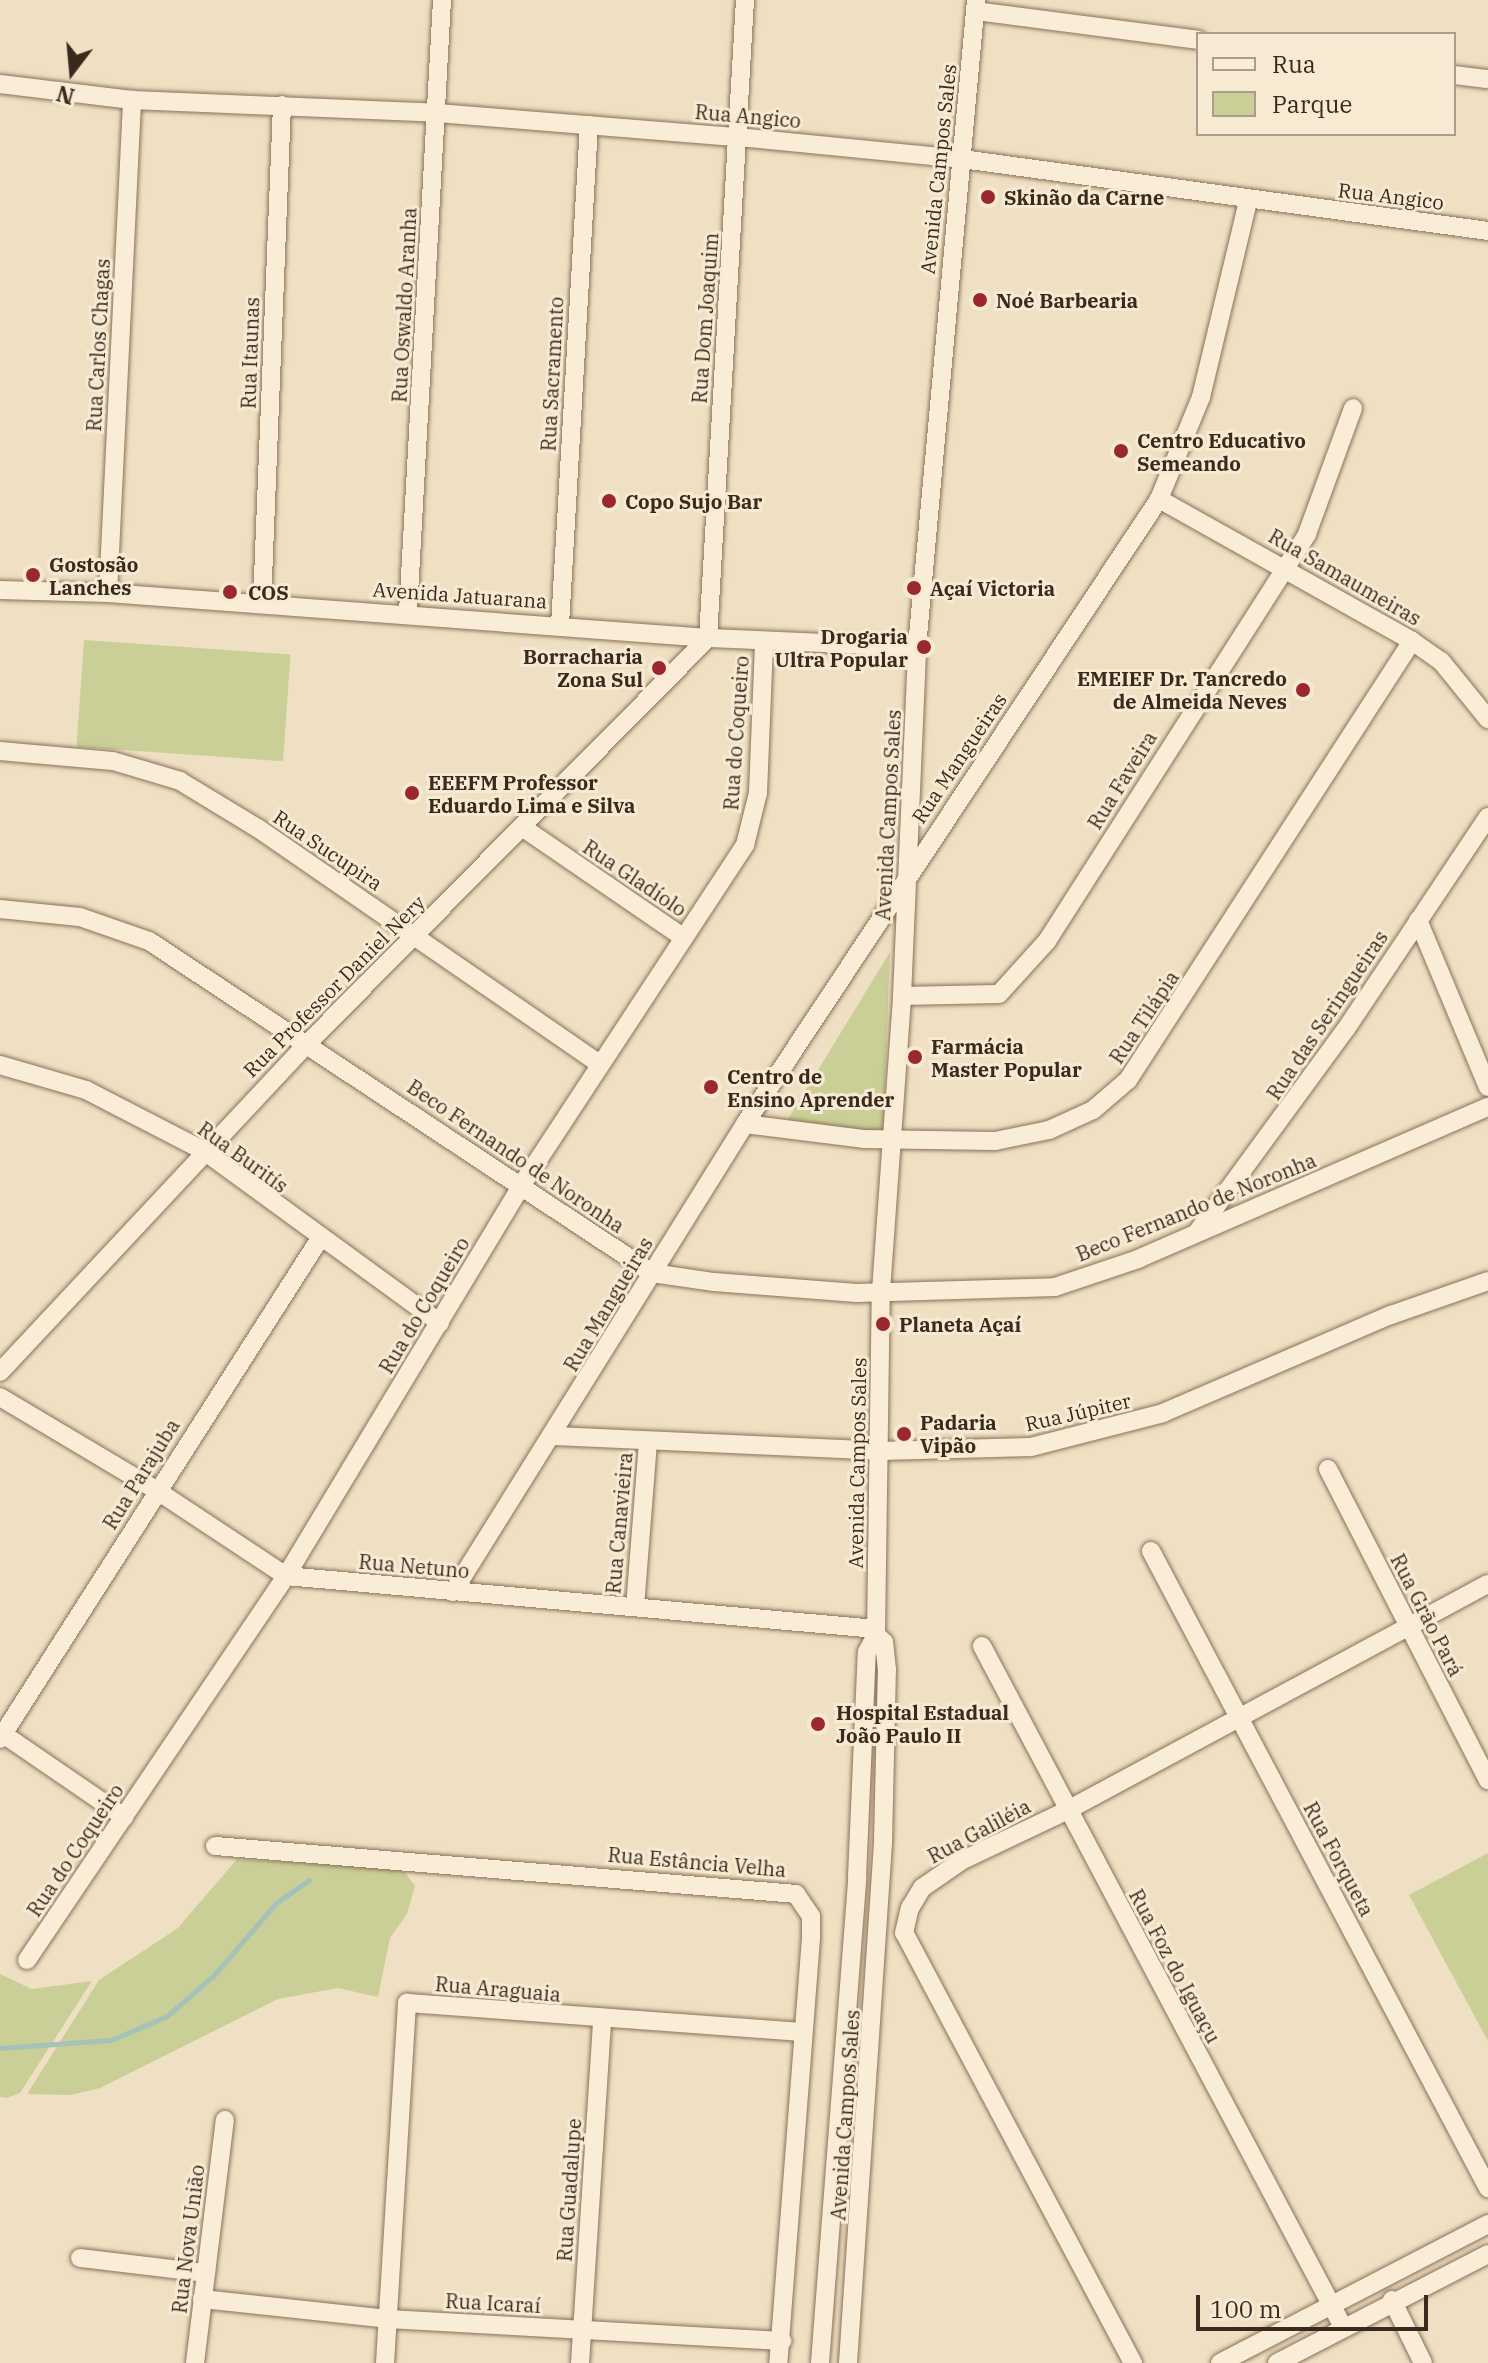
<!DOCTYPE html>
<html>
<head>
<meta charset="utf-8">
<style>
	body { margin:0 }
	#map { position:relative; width:1488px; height:2363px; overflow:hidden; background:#efe0c3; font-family:"IBM Plex Serif",serif }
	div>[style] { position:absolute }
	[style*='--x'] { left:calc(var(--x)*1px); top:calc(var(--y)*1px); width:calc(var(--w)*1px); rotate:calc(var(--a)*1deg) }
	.green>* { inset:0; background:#cace97; transform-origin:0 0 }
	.stream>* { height:5px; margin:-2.5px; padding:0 2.5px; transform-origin:2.5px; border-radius:2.5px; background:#a5c2b8 }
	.roads { filter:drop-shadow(0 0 2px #8a7159) drop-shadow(0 0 2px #8a7159) }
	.minor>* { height:18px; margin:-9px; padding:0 9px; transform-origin:9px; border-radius:9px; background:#faedd7 }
	.dots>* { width:22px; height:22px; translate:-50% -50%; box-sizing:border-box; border:4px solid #f6ead3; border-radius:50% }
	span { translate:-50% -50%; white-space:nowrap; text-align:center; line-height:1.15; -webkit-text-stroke:6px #f6ead3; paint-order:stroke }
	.street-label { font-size:20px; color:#3a2a1e }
	.poi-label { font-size:20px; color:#3a2a1e; font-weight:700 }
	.left { translate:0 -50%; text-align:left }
	.right { translate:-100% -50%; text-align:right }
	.legend { position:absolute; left:1196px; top:32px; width:260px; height:104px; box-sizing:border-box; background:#f6ead3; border:2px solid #ab9d8b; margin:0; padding:10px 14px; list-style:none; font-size:24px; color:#3a2a1e }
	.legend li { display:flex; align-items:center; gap:16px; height:40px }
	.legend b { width:40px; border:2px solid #ab9d8b }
	.north { position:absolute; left:32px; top:32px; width:80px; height:80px; -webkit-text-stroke:6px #f6ead3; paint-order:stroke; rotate:196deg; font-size:22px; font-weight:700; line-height:32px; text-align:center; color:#3a2a1e }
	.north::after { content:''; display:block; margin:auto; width:28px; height:36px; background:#3a2a1e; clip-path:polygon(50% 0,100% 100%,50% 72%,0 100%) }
	.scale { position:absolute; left:1196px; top:2295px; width:232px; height:36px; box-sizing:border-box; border:4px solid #3a2a1e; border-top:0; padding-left:10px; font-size:24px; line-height:28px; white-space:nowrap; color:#3a2a1e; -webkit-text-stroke:6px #f6ead3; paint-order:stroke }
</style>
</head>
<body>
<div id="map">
	<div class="green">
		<div style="left:84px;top:640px;width:207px;height:107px;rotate:4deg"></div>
		<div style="clip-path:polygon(890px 952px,883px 1135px,782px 1129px)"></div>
		<div style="clip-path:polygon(1488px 1853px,1488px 2041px,1409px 1895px)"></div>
		<div style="clip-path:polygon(237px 1859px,401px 1868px,415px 1886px,407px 1914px,390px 1938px,378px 1997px,338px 1988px,278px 1999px,100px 2088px,70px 2095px,27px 2094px,99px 1980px,178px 1928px)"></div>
		<div style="clip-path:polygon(0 1974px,32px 1989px,92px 1981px,20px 2093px,7px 2098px,0 2097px)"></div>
	</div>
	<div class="stream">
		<div style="--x:0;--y:2048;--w:111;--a:-4.1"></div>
		<div style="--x:111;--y:2040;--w:61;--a:-23.2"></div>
		<div style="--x:167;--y:2016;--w:61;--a:-41"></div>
		<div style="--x:213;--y:1976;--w:96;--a:-49.2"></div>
		<div style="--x:276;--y:1903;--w:40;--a:-34.9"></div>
	</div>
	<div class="roads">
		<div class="minor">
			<div style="--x:976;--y:11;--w:224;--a:7.4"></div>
			<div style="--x:1454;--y:75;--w:34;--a:7"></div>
			<div style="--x:0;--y:84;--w:133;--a:6.9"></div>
			<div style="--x:132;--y:100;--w:305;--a:2.4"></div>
			<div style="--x:437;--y:113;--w:302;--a:4.6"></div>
			<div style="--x:738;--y:137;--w:225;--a:5.6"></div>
			<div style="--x:962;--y:159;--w:531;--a:7.79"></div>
			<div style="--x:1159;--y:499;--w:290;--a:29.3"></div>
			<div style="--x:1412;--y:641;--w:35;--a:35"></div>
			<div style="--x:1441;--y:661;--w:75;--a:51"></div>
			<div style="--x:0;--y:590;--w:108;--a:1.6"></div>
			<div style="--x:108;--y:593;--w:602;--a:4.29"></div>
			<div style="--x:708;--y:638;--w:209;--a:2.5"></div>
			<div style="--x:108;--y:593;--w:494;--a:-87.2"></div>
			<div style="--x:262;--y:603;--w:498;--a:-87.7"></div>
			<div style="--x:408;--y:612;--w:613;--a:-86.82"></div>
			<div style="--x:560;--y:625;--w:501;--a:-86.68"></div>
			<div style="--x:0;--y:751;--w:113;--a:5.1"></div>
			<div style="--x:113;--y:761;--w:70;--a:16.6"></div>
			<div style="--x:180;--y:781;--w:92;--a:31.3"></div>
			<div style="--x:259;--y:829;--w:414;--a:34.6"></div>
			<div style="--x:522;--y:827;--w:196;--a:34.4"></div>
			<div style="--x:0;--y:909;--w:80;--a:5.7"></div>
			<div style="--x:80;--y:917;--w:73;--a:19.2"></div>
			<div style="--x:149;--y:941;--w:603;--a:33.43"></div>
			<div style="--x:652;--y:1273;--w:63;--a:8.3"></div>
			<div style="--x:714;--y:1282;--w:143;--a:4.4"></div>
			<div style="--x:857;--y:1293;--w:198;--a:-1.7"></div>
			<div style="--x:1055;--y:1287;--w:88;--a:-18.6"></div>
			<div style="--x:1138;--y:1259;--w:382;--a:-23.5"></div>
			<div style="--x:1418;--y:920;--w:181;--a:67.3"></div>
			<div style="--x:902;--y:996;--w:97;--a:-1.2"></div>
			<div style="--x:999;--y:994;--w:72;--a:-47.8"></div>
			<div style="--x:1047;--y:941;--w:483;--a:-57.4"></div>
			<div style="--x:1307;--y:534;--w:134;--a:-69.9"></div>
			<div style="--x:0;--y:1065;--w:90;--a:16.2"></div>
			<div style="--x:86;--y:1090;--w:133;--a:27.3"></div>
			<div style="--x:204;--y:1151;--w:292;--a:36.1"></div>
			<div style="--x:745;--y:1124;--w:119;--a:7.2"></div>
			<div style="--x:863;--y:1139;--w:132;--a:0.9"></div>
			<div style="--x:995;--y:1141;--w:55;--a:-11.5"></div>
			<div style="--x:1049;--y:1130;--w:48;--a:-24.4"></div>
			<div style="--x:1093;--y:1110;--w:46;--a:-40.6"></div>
			<div style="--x:1128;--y:1080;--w:523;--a:-57.1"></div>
			<div style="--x:1198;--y:1231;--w:250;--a:-53.8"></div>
			<div style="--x:1346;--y:1029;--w:255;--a:-56.2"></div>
			<div style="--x:0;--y:1372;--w:451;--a:-46.9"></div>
			<div style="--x:308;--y:1043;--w:569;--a:-45.36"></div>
			<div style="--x:708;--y:638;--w:639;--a:-86.68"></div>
			<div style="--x:0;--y:1397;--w:182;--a:30.8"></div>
			<div style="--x:156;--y:1490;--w:156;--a:33.5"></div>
			<div style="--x:286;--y:1576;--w:592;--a:5.13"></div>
			<div style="--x:555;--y:1436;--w:325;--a:2.6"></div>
			<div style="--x:880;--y:1451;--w:151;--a:-1.5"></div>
			<div style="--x:1031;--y:1447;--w:136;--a:-14.4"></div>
			<div style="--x:1163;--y:1413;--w:248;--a:-23.3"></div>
			<div style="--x:1391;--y:1315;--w:103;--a:-19.3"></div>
			<div style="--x:1328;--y:1469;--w:350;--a:62.8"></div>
			<div style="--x:1151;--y:1551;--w:721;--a:62.12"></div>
			<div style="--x:453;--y:1592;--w:552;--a:-58.04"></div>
			<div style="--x:745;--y:1124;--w:750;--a:-56.48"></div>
			<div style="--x:1159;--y:499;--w:110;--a:-67.6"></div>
			<div style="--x:1201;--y:397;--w:202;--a:-76.5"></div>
			<div style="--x:635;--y:1607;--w:166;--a:-85.5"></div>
			<div style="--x:982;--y:1646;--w:771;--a:62.07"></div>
			<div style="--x:3;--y:1734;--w:147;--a:34.4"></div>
			<div style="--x:0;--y:1739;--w:592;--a:-57.41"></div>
			<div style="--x:215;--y:1846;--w:583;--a:4.72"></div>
			<div style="--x:796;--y:1894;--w:27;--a:56"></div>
			<div style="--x:811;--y:1916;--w:22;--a:90"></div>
			<div style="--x:811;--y:1938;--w:426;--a:94.4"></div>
			<div style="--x:27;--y:1960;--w:463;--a:-56"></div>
			<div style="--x:286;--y:1576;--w:455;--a:-58.9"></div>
			<div style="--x:521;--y:1186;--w:408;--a:-56.7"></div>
			<div style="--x:745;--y:845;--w:54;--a:-76"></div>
			<div style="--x:758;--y:793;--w:152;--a:-87.7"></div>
			<div style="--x:80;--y:2258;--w:127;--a:6.8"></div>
			<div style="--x:202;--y:2299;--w:187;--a:6.1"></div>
			<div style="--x:388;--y:2319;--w:395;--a:3.2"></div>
			<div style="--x:1392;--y:2300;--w:70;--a:63.8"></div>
			<div style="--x:195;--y:2363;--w:245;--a:-83"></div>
			<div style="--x:385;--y:2363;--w:361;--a:-86.5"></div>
			<div style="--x:407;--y:2003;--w:397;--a:4.2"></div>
			<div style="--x:580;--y:2363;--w:344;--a:-86.3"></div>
			<div style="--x:820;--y:2363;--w:487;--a:-85.6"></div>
			<div style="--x:857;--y:1877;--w:225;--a:-87.5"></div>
			<div style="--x:867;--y:1652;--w:19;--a:-62"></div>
			<div style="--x:876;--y:1635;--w:344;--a:-89.2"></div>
			<div style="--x:881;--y:1291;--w:296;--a:-85.9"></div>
			<div style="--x:902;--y:996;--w:349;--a:-87.5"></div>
			<div style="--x:917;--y:647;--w:650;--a:-84.79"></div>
			<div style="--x:848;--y:2363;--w:521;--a:-86.15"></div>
			<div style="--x:883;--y:1843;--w:173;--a:-88.7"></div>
			<div style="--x:887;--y:1670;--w:28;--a:-96"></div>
			<div style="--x:884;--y:1642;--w:11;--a:-139"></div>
			<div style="--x:1133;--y:2363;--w:487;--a:-118"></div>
			<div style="--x:904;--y:1933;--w:26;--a:-77"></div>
			<div style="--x:910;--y:1908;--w:23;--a:-59"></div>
			<div style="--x:922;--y:1888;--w:47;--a:-34.7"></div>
			<div style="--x:961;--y:1861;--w:116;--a:-25.5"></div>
			<div style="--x:1066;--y:1811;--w:479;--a:-28.3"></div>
			<div style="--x:1220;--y:2363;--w:302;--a:-27.4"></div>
			<div style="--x:1277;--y:2363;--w:237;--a:-27.3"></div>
		</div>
	</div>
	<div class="dots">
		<div style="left:988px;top:197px;background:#9b282f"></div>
		<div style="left:980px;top:300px;background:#9b282f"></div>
		<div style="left:1121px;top:451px;background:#9b282f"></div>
		<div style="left:609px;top:501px;background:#9b282f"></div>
		<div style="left:33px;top:575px;background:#9b282f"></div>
		<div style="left:914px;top:588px;background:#9b282f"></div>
		<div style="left:230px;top:592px;background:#9b282f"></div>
		<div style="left:924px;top:647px;background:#9b282f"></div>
		<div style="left:659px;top:668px;background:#9b282f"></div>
		<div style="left:1303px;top:690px;background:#9b282f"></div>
		<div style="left:412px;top:793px;background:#9b282f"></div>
		<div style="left:915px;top:1057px;background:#9b282f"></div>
		<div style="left:711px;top:1087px;background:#9b282f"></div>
		<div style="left:883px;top:1324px;background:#9b282f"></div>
		<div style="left:904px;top:1434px;background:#9b282f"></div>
		<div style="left:818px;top:1724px;background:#9b282f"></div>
	</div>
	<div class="street-label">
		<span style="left:748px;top:116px;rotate:5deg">Rua Angico</span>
		<span style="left:938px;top:169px;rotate:-84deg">Avenida Campos Sales</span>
		<span style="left:1391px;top:196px;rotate:7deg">Rua Angico</span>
		<span style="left:404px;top:305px;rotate:-87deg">Rua Oswaldo Aranha</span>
		<span style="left:705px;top:318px;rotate:-86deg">Rua Dom Joaquim</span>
		<span style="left:98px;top:345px;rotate:-87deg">Rua Carlos Chagas</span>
		<span style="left:250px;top:353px;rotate:-88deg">Rua Itaunas</span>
		<span style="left:552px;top:374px;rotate:-87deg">Rua Sacramento</span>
		<span style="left:1345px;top:577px;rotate:30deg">Rua Samaumeiras</span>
		<span style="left:460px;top:595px;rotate:4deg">Avenida Jatuarana</span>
		<span style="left:736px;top:733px;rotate:-86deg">Rua do Coqueiro</span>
		<span style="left:959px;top:758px;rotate:-56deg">Rua Mangueiras</span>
		<span style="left:1122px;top:780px;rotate:-58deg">Rua Faveira</span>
		<span style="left:888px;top:815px;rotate:-87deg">Avenida Campos Sales</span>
		<span style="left:328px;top:850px;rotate:34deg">Rua Sucupira</span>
		<span style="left:635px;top:878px;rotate:34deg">Rua Gladíolo</span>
		<span style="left:334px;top:986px;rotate:-45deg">Rua Professor Daniel Nery</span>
		<span style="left:1327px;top:1015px;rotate:-56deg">Rua das Seringueiras</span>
		<span style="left:1144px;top:1017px;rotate:-56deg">Rua Tilápia</span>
		<span style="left:516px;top:1156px;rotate:34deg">Beco Fernando de Noronha</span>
		<span style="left:243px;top:1157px;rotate:36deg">Rua Buritís</span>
		<span style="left:1196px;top:1207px;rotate:-22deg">Beco Fernando de Noronha</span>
		<span style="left:608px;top:1304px;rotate:-59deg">Rua Mangueiras</span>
		<span style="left:424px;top:1305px;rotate:-59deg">Rua do Coqueiro</span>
		<span style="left:1078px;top:1412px;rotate:-13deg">Rua Júpiter</span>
		<span style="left:857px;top:1463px;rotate:-89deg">Avenida Campos Sales</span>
		<span style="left:141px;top:1474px;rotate:-58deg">Rua Parajuba</span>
		<span style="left:619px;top:1523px;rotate:-85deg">Rua Canavieira</span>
		<span style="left:414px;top:1566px;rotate:5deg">Rua Netuno</span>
		<span style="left:1427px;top:1615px;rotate:63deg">Rua Grão Pará</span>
		<span style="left:979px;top:1831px;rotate:-28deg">Rua Galiléia</span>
		<span style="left:75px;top:1850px;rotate:-56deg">Rua do Coqueiro</span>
		<span style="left:1339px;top:1859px;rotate:62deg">Rua Forqueta</span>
		<span style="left:697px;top:1862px;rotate:5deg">Rua Estância Velha</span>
		<span style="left:1175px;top:1966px;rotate:62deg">Rua Foz do Iguaçu</span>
		<span style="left:498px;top:1989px;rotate:5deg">Rua Araguaia</span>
		<span style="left:845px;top:2115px;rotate:-86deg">Avenida Campos Sales</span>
		<span style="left:569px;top:2190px;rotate:-86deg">Rua Guadalupe</span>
		<span style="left:188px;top:2239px;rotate:-83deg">Rua Nova União</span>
		<span style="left:493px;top:2303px;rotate:3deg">Rua Icaraí</span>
	</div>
	<div class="poi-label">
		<span class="left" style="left:1004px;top:197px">Skinão da Carne</span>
		<span class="left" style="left:996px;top:300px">Noé Barbearia</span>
		<span class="left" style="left:1137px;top:452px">Centro Educativo<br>Semeando</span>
		<span class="left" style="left:625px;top:501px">Copo Sujo Bar</span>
		<span class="left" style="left:49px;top:576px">Gostosão<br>Lanches</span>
		<span class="left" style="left:930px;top:588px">Açaí Victoria</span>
		<span class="left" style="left:248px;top:592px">COS</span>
		<span class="right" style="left:908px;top:648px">Drogaria<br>Ultra Popular</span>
		<span class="right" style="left:643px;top:668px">Borracharia<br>Zona Sul</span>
		<span class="right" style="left:1287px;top:690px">EMEIEF Dr. Tancredo<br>de Almeida Neves</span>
		<span class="left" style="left:428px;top:794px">EEEFM Professor<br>Eduardo Lima e Silva</span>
		<span class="left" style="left:931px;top:1058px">Farmácia<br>Master Popular</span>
		<span class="left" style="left:727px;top:1088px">Centro de<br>Ensino Aprender</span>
		<span class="left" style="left:899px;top:1324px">Planeta Açaí</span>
		<span class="left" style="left:920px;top:1434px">Padaria<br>Vipão</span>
		<span class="left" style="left:836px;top:1724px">Hospital Estadual<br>João Paulo II</span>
	</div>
	<ul class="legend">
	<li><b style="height:10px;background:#faedd7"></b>Rua</li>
	<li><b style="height:22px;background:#cace97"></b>Parque</li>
	</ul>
	<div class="north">N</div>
	<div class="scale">100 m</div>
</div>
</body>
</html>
